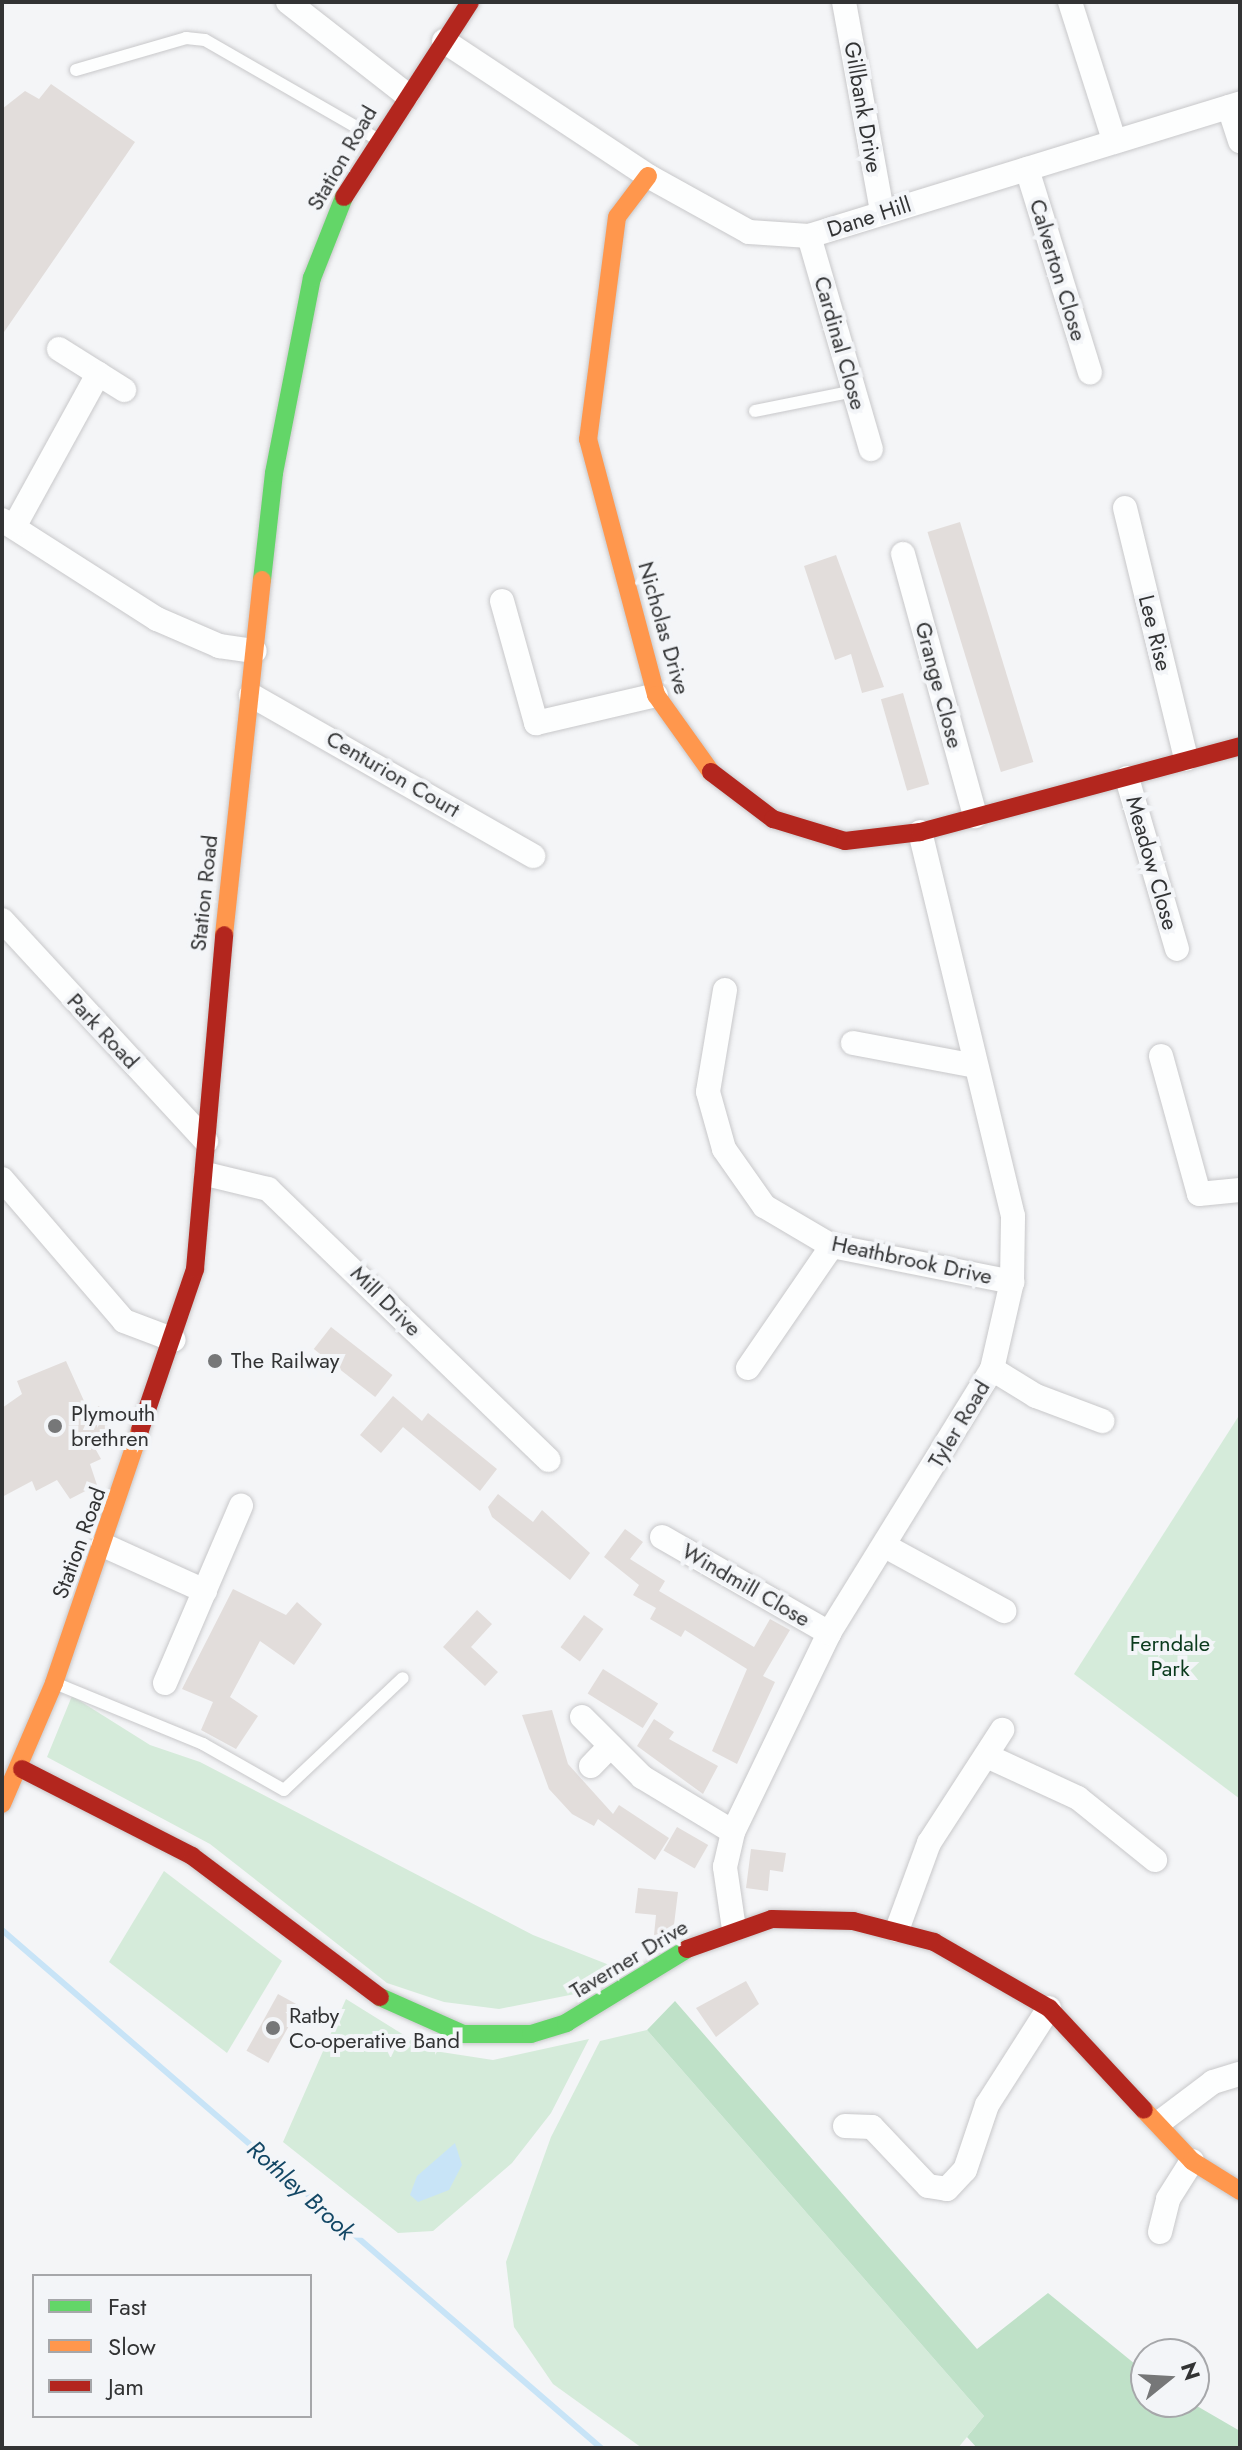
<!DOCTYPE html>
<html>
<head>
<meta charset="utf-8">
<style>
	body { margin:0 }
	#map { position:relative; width:1242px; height:2450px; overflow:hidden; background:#f4f5f7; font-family:Jost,sans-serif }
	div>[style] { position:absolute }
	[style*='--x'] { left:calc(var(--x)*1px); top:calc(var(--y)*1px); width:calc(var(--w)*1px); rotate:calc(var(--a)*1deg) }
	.green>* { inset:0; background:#d5ebda }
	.forest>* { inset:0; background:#bfe1c8 }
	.water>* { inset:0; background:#c8e4f7 }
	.stream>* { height:6px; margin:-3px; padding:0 3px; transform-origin:3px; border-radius:3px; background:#c8e4f7 }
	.building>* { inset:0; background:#e2dddb; transform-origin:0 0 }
	.roads { filter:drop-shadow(0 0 2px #c8c8ca) drop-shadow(0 0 2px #c8c8ca) }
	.lane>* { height:12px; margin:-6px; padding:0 6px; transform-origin:6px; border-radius:6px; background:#fdfefe }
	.street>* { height:24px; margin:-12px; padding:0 12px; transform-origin:12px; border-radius:12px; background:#fdfefe }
	.fast>* { height:18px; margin:-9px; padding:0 9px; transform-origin:9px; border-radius:9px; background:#63d668 }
	.slow>* { height:18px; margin:-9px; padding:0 9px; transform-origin:9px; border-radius:9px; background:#ff974d }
	.jam>* { height:18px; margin:-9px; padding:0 9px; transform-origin:9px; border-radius:9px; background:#b3261e }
	.dots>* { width:22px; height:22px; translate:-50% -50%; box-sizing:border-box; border:4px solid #f3f5f8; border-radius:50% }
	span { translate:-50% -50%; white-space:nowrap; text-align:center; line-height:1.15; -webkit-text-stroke:8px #f3f5f8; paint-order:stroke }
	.street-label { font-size:22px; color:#323334 }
	.poi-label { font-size:22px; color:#323334 }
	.left { translate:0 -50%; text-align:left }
	.park-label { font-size:22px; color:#0b3b1d }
	.water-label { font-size:24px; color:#134765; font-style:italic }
	.frame { position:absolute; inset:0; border:4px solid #323334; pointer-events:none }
	.legend { position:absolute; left:32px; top:2274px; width:280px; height:144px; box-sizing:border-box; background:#f3f5f8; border:2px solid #a6a7aa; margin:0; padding:10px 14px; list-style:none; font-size:24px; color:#323334 }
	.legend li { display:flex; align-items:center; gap:16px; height:40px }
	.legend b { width:40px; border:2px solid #a6a7aa }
	.north { position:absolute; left:1130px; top:2338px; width:80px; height:80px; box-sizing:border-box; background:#f3f5f8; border:2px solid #a6a7aa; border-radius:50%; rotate:72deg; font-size:22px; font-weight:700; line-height:32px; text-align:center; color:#323334 }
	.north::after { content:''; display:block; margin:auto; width:28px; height:36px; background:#767778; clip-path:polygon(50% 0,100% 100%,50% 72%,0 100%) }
</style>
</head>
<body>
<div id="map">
	<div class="green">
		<div style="clip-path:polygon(1240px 1414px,1240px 1799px,1074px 1674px)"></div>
		<div style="clip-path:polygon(72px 1696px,150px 1745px,200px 1762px,533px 1935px,617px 1968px,585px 1992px,499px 2009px,444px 2002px,387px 1983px,210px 1844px,47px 1757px)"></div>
		<div style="clip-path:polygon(164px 1871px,282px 1961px,227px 2053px,109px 1962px)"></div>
		<div style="clip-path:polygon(346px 1999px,428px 2050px,493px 2060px,589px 2039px,551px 2113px,512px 2163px,433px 2231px,398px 2233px,283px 2142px)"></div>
		<div style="clip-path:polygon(647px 2030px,984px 2416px,958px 2448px,642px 2448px,553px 2384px,514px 2327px,506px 2262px,551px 2137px,600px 2041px)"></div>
	</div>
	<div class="forest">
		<div style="clip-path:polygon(675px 2001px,977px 2349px,1048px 2293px,1146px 2373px,1146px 2402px,1190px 2402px,1240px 2431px,1240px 2448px,977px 2448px,967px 2437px,984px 2416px,647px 2030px)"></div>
	</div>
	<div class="water">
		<div style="clip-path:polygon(455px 2143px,462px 2165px,449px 2190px,418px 2202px,410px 2195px,417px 2176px)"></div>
	</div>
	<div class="stream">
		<div style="--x:2;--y:1930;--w:792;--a:40.85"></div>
	</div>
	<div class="building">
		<div style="clip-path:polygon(51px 84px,135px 142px,2px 335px,2px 109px,25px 91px,39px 99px)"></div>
		<div style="left:960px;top:522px;width:251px;height:34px;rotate:73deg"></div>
		<div style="clip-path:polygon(836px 555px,884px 687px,862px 693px,851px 654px,835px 660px,804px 566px)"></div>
		<div style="left:903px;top:693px;width:95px;height:23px;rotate:74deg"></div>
		<div style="left:331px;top:1327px;width:78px;height:28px;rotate:38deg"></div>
		<div style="clip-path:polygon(66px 1361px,89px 1412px,99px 1406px,112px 1435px,91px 1441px,101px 1459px,90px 1464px,97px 1485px,70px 1499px,57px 1480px,36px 1491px,32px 1481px,2px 1497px,2px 1408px,22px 1394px,17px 1381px)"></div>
		<div style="clip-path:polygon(393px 1396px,422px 1421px,428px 1413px,497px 1469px,480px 1491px,403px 1427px,381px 1453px,360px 1435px)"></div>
		<div style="clip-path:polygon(498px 1494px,533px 1522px,542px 1510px,590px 1553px,570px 1580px,492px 1517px,488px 1507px)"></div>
		<div style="clip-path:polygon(625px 1529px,643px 1542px,630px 1559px,665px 1581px,659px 1591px,754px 1647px,770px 1619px,790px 1630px,763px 1676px,775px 1682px,737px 1764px,712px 1751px,747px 1669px,685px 1630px,681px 1637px,650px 1619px,656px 1608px,633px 1595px,639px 1585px,604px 1557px)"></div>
		<div style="clip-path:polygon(233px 1589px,286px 1615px,297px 1602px,322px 1624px,294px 1665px,260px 1641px,230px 1697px,258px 1716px,236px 1749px,201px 1730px,213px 1702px,182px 1689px)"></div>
		<div style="clip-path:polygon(477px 1610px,492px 1624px,471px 1647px,498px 1672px,485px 1686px,443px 1647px)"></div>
		<div style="left:584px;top:1615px;width:24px;height:40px;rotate:36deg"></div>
		<div style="left:603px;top:1669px;width:65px;height:29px;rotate:32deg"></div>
		<div style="clip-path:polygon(552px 1710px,568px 1764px,613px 1814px,619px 1805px,669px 1838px,655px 1860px,598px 1819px,594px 1826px,572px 1814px,549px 1789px,522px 1715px)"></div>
		<div style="clip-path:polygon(654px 1719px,674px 1732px,669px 1739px,718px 1766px,703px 1794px,637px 1746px)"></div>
		<div style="left:677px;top:1827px;width:36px;height:27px;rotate:30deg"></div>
		<div style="clip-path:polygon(751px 1849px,786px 1853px,783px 1872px,770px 1870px,768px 1891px,746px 1888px)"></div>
		<div style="clip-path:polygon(638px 1888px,678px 1892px,673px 1933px,654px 1935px,656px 1915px,635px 1913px)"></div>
		<div style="clip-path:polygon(746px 1981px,759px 2004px,716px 2037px,696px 2008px)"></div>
		<div style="left:278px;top:1994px;width:25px;height:65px;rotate:29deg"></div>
	</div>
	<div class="roads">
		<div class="lane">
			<div style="--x:76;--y:70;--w:115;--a:-16.2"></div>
			<div style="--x:186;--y:38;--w:19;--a:6"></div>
			<div style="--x:205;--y:40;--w:198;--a:29.9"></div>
			<div style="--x:755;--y:411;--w:101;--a:-11.4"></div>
			<div style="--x:57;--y:1684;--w:158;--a:22.3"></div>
			<div style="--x:203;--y:1744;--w:93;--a:29.6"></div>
			<div style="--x:284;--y:1790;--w:163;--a:-43.3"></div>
		</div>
		<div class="street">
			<div style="--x:288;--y:2;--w:151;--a:38"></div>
			<div style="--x:844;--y:2;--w:213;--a:79.7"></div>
			<div style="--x:1070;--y:2;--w:145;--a:72.3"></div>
			<div style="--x:444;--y:41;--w:245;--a:33.5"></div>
			<div style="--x:648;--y:176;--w:115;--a:29"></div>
			<div style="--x:749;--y:232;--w:60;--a:3.8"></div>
			<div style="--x:809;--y:236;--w:451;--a:-17.1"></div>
			<div style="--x:1229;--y:107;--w:36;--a:72"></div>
			<div style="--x:1027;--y:169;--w:213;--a:72.8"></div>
			<div style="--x:809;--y:236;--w:222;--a:73.8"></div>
			<div style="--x:59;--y:349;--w:77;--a:32.2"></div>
			<div style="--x:1125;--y:508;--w:258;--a:76.3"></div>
			<div style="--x:2;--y:520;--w:184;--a:32.6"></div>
			<div style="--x:157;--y:619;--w:68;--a:23.5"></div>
			<div style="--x:219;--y:646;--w:36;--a:8"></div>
			<div style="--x:14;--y:527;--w:175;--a:-61.2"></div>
			<div style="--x:903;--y:554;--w:272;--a:74.6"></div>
			<div style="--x:502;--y:601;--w:127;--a:74.4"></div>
			<div style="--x:536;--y:723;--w:123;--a:-13.1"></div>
			<div style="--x:251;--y:695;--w:325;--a:29.7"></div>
			<div style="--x:1127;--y:778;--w:178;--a:73.7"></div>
			<div style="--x:2;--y:920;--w:301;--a:47.3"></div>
			<div style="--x:725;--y:990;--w:103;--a:99.5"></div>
			<div style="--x:708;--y:1092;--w:59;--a:74.3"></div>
			<div style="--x:724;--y:1149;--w:70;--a:54.9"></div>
			<div style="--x:764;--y:1206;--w:79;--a:30.5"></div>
			<div style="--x:832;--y:1246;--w:184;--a:11.3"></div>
			<div style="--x:853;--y:1043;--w:125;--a:10.6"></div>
			<div style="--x:1161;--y:1056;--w:143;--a:74.6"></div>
			<div style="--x:1199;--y:1194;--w:41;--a:-5.6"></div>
			<div style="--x:206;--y:1174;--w:64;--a:13.6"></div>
			<div style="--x:268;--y:1189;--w:390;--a:44"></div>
			<div style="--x:2;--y:1179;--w:187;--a:49.3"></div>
			<div style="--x:124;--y:1321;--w:53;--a:20.8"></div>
			<div style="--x:748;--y:1368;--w:148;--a:-55.5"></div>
			<div style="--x:992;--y:1369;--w:52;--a:31.5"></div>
			<div style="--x:1036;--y:1396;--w:71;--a:20.7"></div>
			<div style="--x:662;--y:1537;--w:193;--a:29.9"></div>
			<div style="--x:103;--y:1545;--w:112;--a:24.3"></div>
			<div style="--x:885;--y:1546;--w:136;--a:28.6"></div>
			<div style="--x:165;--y:1683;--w:193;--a:-66.8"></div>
			<div style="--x:582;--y:1717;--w:85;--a:45"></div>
			<div style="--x:642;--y:1777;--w:106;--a:31.1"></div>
			<div style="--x:987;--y:1756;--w:100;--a:24.8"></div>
			<div style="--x:1078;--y:1798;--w:99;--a:38.8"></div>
			<div style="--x:591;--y:1766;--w:28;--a:-46"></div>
			<div style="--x:734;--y:1929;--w:63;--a:-98.3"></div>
			<div style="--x:725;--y:1867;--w:36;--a:-77"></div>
			<div style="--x:733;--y:1832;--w:221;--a:-64.2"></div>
			<div style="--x:829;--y:1633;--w:310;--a:-58.3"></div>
			<div style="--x:992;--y:1369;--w:89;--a:-77.1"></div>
			<div style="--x:1012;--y:1282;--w:66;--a:-89.1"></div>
			<div style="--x:1013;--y:1216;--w:395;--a:-103.6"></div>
			<div style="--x:897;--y:1930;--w:93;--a:-69.8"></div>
			<div style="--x:929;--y:1843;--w:135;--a:-57.1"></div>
			<div style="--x:1160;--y:2122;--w:66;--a:-37"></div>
			<div style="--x:1213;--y:2082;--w:28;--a:-17"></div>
			<div style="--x:845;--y:2126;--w:27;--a:2"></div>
			<div style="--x:872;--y:2127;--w:81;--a:46.5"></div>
			<div style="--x:928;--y:2186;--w:19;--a:9"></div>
			<div style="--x:947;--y:2189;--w:26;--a:-47"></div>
			<div style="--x:965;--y:2170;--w:69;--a:-71.3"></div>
			<div style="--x:987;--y:2105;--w:115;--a:-57.4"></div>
			<div style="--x:1160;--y:2232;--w:34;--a:-76"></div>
			<div style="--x:1168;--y:2199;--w:45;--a:-57.7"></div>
		</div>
		<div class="fast">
			<div style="--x:262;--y:580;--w:108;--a:-83.6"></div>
			<div style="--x:274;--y:473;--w:199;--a:-79"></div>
			<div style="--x:312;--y:278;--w:87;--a:-68.4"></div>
			<div style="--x:380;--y:1997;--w:91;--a:24"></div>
			<div style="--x:463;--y:2034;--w:68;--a:0"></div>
			<div style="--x:531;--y:2034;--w:37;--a:-17"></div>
			<div style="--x:566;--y:2023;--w:142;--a:-31.4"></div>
		</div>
		<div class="slow">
			<div style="--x:648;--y:176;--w:51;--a:127.1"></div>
			<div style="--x:617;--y:217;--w:224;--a:97.4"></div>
			<div style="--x:588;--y:439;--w:265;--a:75.1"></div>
			<div style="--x:656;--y:695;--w:95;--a:54.5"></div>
			<div style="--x:224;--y:935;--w:357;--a:-83.9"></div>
			<div style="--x:2;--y:1804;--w:132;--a:-66.7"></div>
			<div style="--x:54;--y:1683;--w:267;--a:-71.2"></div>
			<div style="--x:1144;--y:2110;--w:70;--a:46.7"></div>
			<div style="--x:1192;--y:2161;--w:57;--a:32"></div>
		</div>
		<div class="jam">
			<div style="--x:344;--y:197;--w:232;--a:-57.1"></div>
			<div style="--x:711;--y:772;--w:78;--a:37.2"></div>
			<div style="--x:773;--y:819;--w:75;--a:17"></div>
			<div style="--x:845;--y:841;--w:76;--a:-6.8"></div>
			<div style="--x:920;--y:832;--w:331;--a:-15"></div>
			<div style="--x:140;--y:1430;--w:170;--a:-71.1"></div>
			<div style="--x:195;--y:1269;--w:335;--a:-85"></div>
			<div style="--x:22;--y:1769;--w:191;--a:27.1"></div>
			<div style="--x:192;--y:1856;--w:235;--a:36.9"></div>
			<div style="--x:687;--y:1949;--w:90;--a:-19.4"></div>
			<div style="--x:772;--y:1919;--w:81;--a:1.4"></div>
			<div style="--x:853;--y:1921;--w:84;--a:14.5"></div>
			<div style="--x:934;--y:1942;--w:133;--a:29.9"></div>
			<div style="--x:1049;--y:2008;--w:139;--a:47"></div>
		</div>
	</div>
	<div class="dots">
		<div style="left:215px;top:1361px;background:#767778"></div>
		<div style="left:55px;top:1426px;background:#767778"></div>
		<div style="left:273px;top:2028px;background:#767778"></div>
	</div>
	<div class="street-label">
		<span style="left:863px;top:107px;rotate:80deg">Gillbank Drive</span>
		<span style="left:342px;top:158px;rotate:-60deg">Station Road</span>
		<span style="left:869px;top:217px;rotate:-18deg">Dane Hill</span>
		<span style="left:1058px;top:270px;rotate:73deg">Calverton Close</span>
		<span style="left:840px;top:343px;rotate:74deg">Cardinal Close</span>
		<span style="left:664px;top:628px;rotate:74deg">Nicholas Drive</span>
		<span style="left:1155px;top:633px;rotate:76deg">Lee Rise</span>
		<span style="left:939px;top:685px;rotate:75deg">Grange Close</span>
		<span style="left:393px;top:774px;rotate:30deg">Centurion Court</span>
		<span style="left:1152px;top:863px;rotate:74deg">Meadow Close</span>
		<span style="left:204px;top:893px;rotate:-84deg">Station Road</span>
		<span style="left:103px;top:1031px;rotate:47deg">Park Road</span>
		<span style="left:912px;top:1260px;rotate:12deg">Heathbrook Drive</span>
		<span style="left:386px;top:1301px;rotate:45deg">Mill Drive</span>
		<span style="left:959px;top:1424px;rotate:-59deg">Tyler Road</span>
		<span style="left:79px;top:1543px;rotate:-70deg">Station Road</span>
		<span style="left:746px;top:1585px;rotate:30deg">Windmill Close</span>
		<span style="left:629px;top:1959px;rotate:-31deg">Taverner Drive</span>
	</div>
	<div class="poi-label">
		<span class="left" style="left:231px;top:1361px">The Railway</span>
		<span class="left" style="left:71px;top:1426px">Plymouth<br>brethren</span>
		<span class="left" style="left:289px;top:2028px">Ratby<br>Co-operative Band</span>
	</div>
	<div class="park-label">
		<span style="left:1170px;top:1656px">Ferndale<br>Park</span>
	</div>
	<div class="water-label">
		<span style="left:301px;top:2190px;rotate:42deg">Rothley Brook</span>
	</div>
	<div class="frame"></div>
	<ul class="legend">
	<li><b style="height:10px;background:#63d668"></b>Fast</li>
	<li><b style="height:10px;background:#ff974d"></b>Slow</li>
	<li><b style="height:10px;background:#b3261e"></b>Jam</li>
	</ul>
	<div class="north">N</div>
</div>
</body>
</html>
